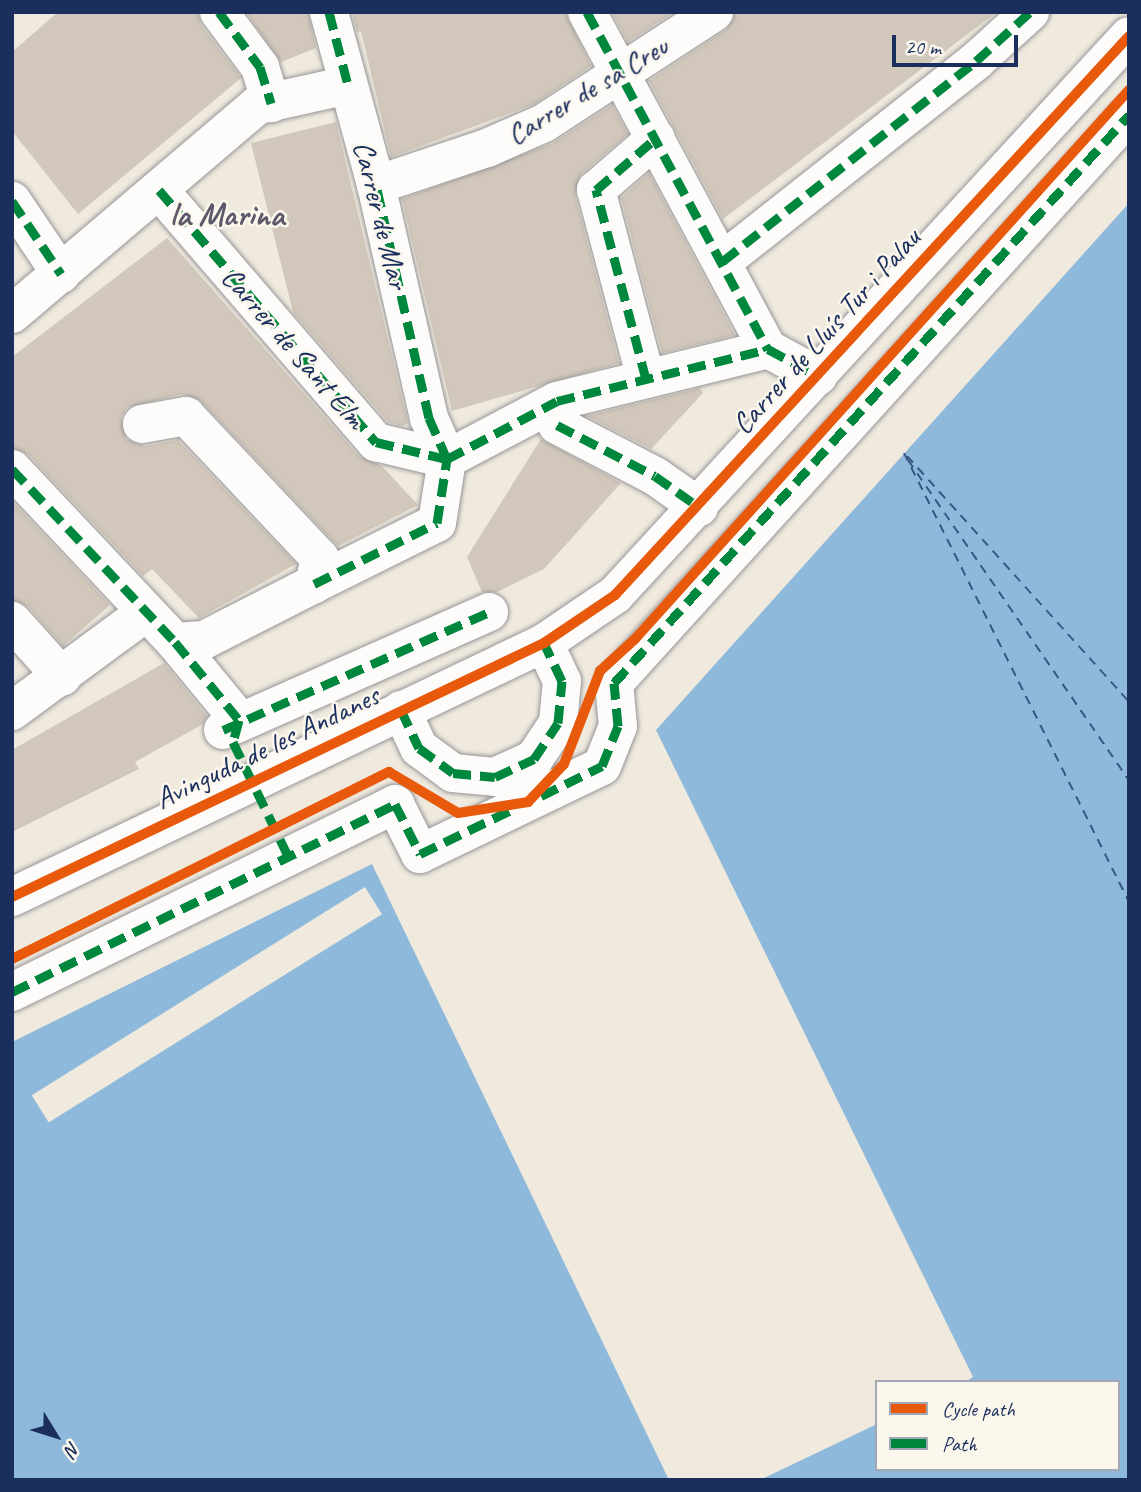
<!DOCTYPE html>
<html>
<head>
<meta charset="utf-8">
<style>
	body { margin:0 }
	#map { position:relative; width:1141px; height:1492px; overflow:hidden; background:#efe9de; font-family:Caveat,sans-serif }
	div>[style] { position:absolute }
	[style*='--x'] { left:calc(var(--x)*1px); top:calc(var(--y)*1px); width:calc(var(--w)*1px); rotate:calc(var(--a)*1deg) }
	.water>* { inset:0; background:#8fb9da }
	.pier>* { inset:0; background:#efe9de; transform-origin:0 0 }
	.ferry>* { height:2px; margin-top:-1px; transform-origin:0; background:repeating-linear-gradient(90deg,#355889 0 9px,transparent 0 16px) }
	.building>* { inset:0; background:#d2c7bb }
	.roads { filter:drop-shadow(0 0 2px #969698) drop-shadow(0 0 2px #969698) }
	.street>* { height:38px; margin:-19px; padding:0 19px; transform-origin:19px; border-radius:19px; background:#fdfcfa }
	.quiet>* { height:9px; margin-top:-4.5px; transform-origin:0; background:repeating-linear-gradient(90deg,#00873e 0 18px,transparent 0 27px) }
	.cycleway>* { height:10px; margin:-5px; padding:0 5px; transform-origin:5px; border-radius:5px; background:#e8590c }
	span { translate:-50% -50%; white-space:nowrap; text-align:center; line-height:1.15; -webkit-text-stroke:5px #fbf7ec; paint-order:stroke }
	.street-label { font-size:30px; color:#1b2f5e }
	.quarter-label { font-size:33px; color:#5c596b; font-weight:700 }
	.frame { position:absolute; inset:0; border:14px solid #1b2f5e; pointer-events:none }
	.legend { position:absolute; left:875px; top:1380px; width:245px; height:91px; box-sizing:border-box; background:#fbf7ec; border:2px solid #a1a7b3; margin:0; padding:9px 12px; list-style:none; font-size:21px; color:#1b2f5e }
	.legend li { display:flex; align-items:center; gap:14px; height:35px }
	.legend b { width:35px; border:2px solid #a1a7b3 }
	.north { position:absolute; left:21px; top:1401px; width:70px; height:70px; -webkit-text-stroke:5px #fbf7ec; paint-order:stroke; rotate:128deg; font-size:19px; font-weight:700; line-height:28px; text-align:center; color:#1b2f5e }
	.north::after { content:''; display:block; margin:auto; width:24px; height:32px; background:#1b2f5e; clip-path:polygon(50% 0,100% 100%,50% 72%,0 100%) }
	.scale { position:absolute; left:892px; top:35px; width:126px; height:32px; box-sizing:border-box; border:4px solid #1b2f5e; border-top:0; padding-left:9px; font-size:21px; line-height:24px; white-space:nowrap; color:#1b2f5e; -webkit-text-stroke:5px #fbf7ec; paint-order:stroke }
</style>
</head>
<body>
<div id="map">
	<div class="water">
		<div style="clip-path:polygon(1129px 203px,1129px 1480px,760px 1480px,877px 1424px,877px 1469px,1118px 1469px,1118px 1382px,965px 1382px,973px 1377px,656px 730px)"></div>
		<div style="clip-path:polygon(372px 864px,669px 1480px,12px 1480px,12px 1042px)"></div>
	</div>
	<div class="pier">
		<div style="left:365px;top:887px;width:32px;height:393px;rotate:58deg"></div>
	</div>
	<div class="ferry">
		<div style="--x:904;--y:453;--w:502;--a:63.38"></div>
		<div style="--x:907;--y:456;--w:331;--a:47.9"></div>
		<div style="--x:908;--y:460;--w:389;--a:55.4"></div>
	</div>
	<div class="building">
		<div style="clip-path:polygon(58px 12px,198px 12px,201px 25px,241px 78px,78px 214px,12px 131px,12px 52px)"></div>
		<div style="clip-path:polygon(246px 12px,308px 12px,316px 48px,281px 62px)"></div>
		<div style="clip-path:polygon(352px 12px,565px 12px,591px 66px,534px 104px,391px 157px,361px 31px,357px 32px)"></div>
		<div style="clip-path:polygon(612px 12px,674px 12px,628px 42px)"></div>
		<div style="clip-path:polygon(736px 12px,997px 12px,723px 219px,649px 81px,726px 30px)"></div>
		<div style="clip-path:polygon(612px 105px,628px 134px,581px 174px,575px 195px,619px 363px,452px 411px,402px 199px,553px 143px)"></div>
		<div style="clip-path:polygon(336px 122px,408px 423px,402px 426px,388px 422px,293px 312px,251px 143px)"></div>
		<div style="clip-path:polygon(649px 173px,735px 335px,662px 353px,621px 198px)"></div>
		<div style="clip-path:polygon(167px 238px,359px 456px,382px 466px,418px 505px,338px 546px,201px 401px,182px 394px,128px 407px,121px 417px,126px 439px,145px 446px,178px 440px,296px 564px,199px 618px,152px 569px,143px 576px,28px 454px,12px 448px,12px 357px)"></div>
		<div style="clip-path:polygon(700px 388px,703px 393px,651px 449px,587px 416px)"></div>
		<div style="clip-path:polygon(541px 439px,621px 483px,544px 569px,497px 592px,482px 592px,467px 557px)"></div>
		<div style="clip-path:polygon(12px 501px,110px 605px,63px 646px,28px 606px,12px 600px)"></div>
		<div style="clip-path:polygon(164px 663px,207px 716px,203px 724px,135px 762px,139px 769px,12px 832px,12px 750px)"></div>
	</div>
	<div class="roads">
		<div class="street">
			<div style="--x:219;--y:12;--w:69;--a:53.3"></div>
			<div style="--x:260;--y:67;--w:38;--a:73"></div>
			<div style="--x:587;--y:12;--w:383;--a:61.8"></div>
			<div style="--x:376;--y:185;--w:117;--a:-18.4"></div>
			<div style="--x:487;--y:148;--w:62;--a:-23.7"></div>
			<div style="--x:544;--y:123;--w:203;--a:-33.1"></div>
			<div style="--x:159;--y:190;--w:333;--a:49.3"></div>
			<div style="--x:376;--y:442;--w:73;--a:13.5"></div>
			<div style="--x:447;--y:459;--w:124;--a:-27.8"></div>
			<div style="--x:557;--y:401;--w:217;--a:-13.8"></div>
			<div style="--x:768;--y:349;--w:57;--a:28.4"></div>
			<div style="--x:12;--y:201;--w:88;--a:56.1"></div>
			<div style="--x:723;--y:261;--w:323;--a:-38.3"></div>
			<div style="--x:976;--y:61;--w:73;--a:-42.2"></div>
			<div style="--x:12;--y:314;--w:323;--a:-40.4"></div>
			<div style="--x:258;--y:105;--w:92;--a:-12.5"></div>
			<div style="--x:646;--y:379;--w:196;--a:-104.8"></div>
			<div style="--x:596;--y:190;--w:79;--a:-40.9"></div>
			<div style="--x:142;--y:424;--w:45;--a:-10.3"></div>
			<div style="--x:186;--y:416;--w:195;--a:46.7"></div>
			<div style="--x:320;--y:558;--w:27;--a:103"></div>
			<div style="--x:314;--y:584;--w:123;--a:153"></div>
			<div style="--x:204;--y:640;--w:29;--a:176"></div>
			<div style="--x:557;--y:425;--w:110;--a:27.5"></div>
			<div style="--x:655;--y:476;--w:54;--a:35.2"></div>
			<div style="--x:12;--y:469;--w:238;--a:46.7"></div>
			<div style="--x:175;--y:642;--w:101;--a:50.6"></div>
			<div style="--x:314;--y:584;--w:137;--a:-26.4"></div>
			<div style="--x:437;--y:523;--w:65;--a:-81.1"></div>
			<div style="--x:447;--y:459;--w:45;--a:-113.7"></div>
			<div style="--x:429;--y:418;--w:239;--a:-102.8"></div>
			<div style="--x:376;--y:185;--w:179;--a:-105.2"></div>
			<div style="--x:12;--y:621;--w:75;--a:48.2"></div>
			<div style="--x:401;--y:710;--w:42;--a:64.7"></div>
			<div style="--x:419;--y:748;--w:42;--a:36.3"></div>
			<div style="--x:453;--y:773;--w:42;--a:5.4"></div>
			<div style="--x:495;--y:777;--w:43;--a:-24.8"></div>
			<div style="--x:534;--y:759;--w:43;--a:-56.3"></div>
			<div style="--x:558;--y:723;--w:42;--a:-84.6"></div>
			<div style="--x:562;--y:681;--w:42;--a:-115.3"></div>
			<div style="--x:12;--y:711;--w:165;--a:-36.4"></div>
			<div style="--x:223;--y:730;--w:291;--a:-23.9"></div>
			<div style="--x:12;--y:897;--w:590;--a:-25.52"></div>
			<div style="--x:544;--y:643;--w:86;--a:-34.1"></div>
			<div style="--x:615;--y:595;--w:759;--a:-47.4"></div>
			<div style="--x:12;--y:992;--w:427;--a:-26.1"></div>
			<div style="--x:395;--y:804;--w:56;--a:63.4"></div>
			<div style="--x:420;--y:854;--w:202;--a:-25.8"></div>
			<div style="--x:602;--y:766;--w:43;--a:-68.2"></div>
			<div style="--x:618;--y:726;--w:43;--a:-95.3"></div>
			<div style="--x:614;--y:683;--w:767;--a:-47.8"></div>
		</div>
	</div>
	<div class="quiet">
		<div style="--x:219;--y:12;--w:69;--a:53.3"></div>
		<div style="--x:260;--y:67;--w:38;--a:73"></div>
		<div style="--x:329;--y:12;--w:75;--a:75.4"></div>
		<div style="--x:587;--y:12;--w:383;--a:61.8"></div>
		<div style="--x:159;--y:190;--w:333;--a:49.3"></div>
		<div style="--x:376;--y:442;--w:73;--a:13.5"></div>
		<div style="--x:447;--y:459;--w:124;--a:-27.8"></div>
		<div style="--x:557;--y:401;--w:217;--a:-13.8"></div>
		<div style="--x:768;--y:349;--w:57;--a:28.4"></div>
		<div style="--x:12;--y:201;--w:88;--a:56.1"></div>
		<div style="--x:723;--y:261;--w:323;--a:-38.3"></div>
		<div style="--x:976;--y:61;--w:73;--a:-42.2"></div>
		<div style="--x:646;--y:379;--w:196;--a:-104.8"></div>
		<div style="--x:596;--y:190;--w:79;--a:-40.9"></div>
		<div style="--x:557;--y:425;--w:110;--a:27.5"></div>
		<div style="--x:655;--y:476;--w:54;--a:35.2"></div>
		<div style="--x:12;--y:469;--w:238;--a:46.7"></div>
		<div style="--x:175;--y:642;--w:101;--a:50.6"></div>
		<div style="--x:314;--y:584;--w:137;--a:-26.4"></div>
		<div style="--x:437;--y:523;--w:65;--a:-81.1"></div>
		<div style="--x:447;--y:459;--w:45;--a:-113.7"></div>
		<div style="--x:429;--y:418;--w:239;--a:-102.8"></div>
		<div style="--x:401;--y:710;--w:42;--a:64.7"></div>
		<div style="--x:419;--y:748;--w:42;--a:36.3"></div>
		<div style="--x:453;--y:773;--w:42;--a:5.4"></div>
		<div style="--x:495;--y:777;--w:43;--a:-24.8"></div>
		<div style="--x:534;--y:759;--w:43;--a:-56.3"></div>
		<div style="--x:558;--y:723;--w:42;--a:-84.6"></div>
		<div style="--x:562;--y:681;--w:42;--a:-115.3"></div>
		<div style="--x:239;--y:720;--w:23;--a:105"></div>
		<div style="--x:233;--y:742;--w:127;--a:64.2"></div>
		<div style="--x:223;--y:730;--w:291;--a:-23.9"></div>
		<div style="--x:541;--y:796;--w:68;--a:-26.2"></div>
		<div style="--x:602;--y:766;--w:43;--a:-68.2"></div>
		<div style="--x:618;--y:726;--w:43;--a:-95.3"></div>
		<div style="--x:614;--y:683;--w:767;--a:-47.8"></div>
		<div style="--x:12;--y:992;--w:427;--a:-26.1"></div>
		<div style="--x:395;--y:804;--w:56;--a:63.4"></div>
		<div style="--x:420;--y:854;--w:99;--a:-25.8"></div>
	</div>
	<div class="cycleway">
		<div style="--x:12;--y:897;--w:590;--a:-25.52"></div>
		<div style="--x:544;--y:643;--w:86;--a:-34.1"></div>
		<div style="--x:615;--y:595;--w:759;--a:-47.4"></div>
		<div style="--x:12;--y:959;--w:421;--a:-26.4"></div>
		<div style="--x:389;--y:772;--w:80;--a:30.7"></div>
		<div style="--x:458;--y:813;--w:71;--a:-8.9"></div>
		<div style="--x:528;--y:802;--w:52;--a:-46.5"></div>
		<div style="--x:564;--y:764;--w:100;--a:-68.8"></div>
		<div style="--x:600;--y:671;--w:47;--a:-42.4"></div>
		<div style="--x:635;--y:639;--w:739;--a:-48.02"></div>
	</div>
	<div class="street-label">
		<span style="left:587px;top:90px;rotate:-31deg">Carrer de sa Creu</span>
		<span style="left:381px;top:215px;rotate:76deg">Carrer de Mar</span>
		<span style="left:826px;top:331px;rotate:-48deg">Carrer de Lluís Tur i Palau</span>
		<span style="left:294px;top:348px;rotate:49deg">Carrer de Sant Elm</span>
		<span style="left:267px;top:747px;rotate:-26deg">Avinguda de les Andanes</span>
	</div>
	<div class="quarter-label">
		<span style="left:227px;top:215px">la Marina</span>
	</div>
	<div class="frame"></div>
	<ul class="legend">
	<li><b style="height:9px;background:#e8590c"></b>Cycle path</li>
	<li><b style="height:9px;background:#00873e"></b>Path</li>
	</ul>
	<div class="north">N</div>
	<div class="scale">20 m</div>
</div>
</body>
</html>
